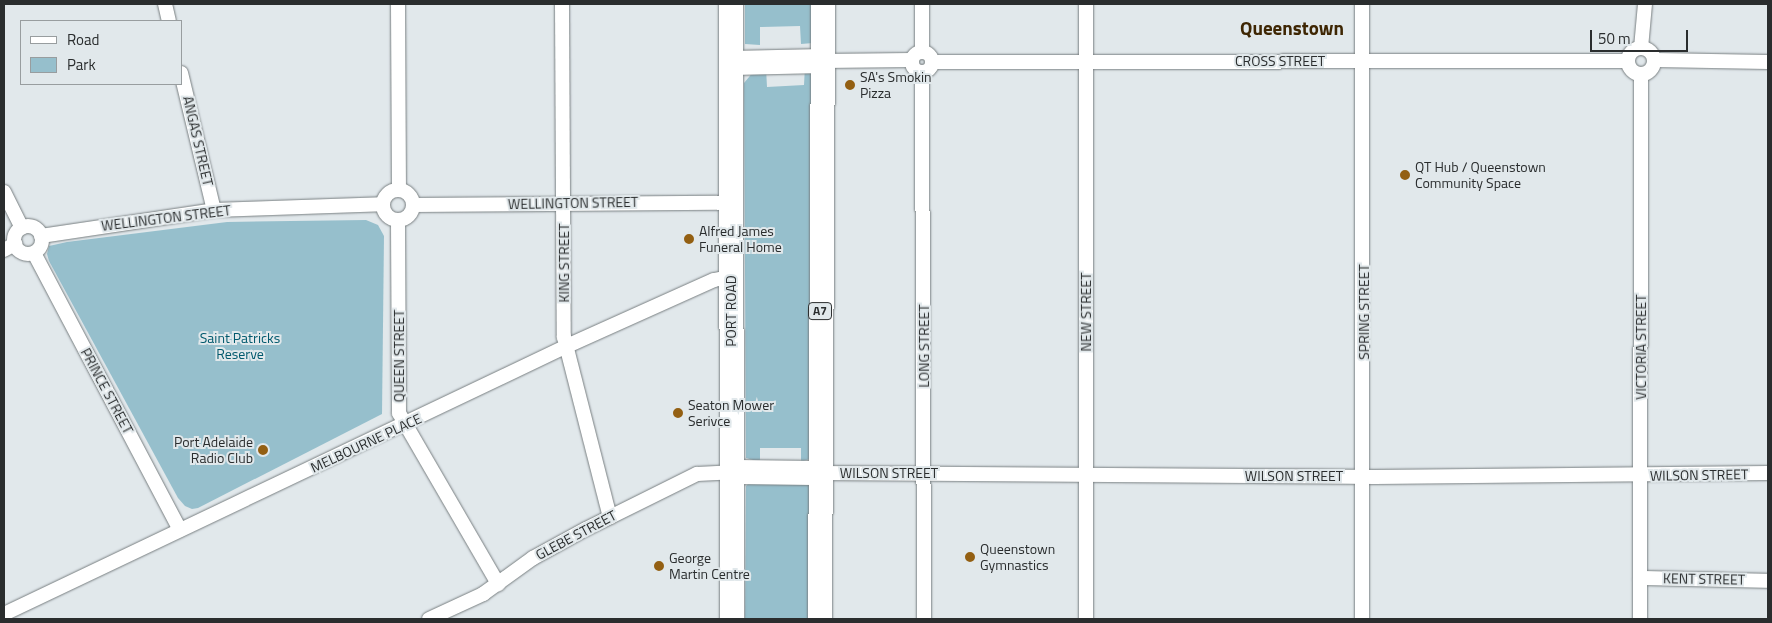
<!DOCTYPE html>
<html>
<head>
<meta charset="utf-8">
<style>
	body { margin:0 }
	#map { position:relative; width:1772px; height:623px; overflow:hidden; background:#e1e8eb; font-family:"Titillium Web",sans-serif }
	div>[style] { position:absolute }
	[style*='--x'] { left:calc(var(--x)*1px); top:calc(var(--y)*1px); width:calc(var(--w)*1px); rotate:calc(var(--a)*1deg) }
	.green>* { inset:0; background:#96bfcc }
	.roads { filter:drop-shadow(0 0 1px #787f81) drop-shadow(0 0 1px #787f81) }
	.minor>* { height:14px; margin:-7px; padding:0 7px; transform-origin:7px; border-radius:7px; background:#fff }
	.minor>.ring { margin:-7px; padding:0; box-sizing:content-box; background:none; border:14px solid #fff; border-radius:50% }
	.trunk>* { height:24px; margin:-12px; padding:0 12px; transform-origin:12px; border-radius:12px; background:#fff }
	.dots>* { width:14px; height:14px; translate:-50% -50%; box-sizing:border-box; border:2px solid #e1e8eb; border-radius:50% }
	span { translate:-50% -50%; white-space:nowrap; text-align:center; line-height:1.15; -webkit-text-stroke:4px #e1e8eb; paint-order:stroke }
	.shield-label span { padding:1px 4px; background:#e1e8eb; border:1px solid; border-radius:4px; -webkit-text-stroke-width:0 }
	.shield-label { font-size:12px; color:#2a2d2e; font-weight:700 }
	.street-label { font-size:14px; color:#2a2d2e }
	.poi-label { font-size:14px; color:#2a2d2e }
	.left { translate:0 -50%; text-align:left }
	.right { translate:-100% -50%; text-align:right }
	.park-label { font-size:14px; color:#00596d }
	.district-label { font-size:19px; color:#3e2603; font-weight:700 }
	.frame { position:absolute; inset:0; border:5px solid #2a2d2e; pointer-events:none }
	.legend { position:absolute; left:20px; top:20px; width:162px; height:65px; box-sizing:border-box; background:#e1e8eb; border:1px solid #989d9f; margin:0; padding:6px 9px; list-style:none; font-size:15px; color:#2a2d2e }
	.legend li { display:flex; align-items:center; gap:10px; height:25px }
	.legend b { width:25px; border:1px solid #989d9f }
	.scale { position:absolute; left:1590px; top:30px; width:98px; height:22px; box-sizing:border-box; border:2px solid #2a2d2e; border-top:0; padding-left:6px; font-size:15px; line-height:18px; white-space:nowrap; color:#2a2d2e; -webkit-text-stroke:4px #e1e8eb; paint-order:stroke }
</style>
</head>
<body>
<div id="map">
	<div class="green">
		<div style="clip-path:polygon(745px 4px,813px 4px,813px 43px,801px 44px,800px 26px,760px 27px,760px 45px,745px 44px)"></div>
		<div style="clip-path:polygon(805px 66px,813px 70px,812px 458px,801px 462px,801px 448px,760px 448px,760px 462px,746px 458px,744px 83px,754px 71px,766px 68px,767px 87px,804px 85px)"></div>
		<div style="clip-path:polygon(366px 220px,378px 225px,384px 236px,382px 414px,198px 508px,192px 509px,185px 506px,178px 498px,49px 261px,47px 254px,49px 246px,67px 242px,227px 222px)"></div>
		<div style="clip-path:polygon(807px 481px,809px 486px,810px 619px,745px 619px,746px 486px,750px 482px)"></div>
	</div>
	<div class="roads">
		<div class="minor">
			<div style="--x:165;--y:4;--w:17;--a:77"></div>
			<div style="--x:398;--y:4;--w:186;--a:89.7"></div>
			<div style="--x:562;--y:4;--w:333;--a:89.7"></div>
			<div style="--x:564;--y:337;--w:186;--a:75.7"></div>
			<div class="ring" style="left:1628px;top:48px;width:12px;height:12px"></div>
			<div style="--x:1641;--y:48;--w:44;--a:-84.8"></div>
			<div class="ring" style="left:912px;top:52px;width:6px;height:6px"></div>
			<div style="--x:922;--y:52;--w:48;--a:-90"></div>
			<div style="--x:1655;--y:60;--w:113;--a:1"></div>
			<div style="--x:823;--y:61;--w:89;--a:-0.6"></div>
			<div style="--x:933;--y:62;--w:695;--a:-0.08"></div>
			<div style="--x:922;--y:72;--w:547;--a:89.79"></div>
			<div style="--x:181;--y:73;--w:141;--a:76.5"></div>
			<div class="ring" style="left:383px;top:190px;width:16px;height:16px"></div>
			<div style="--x:4;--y:192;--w:40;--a:63.4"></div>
			<div style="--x:413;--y:205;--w:319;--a:-0.4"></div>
			<div style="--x:398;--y:221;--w:192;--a:89.7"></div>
			<div style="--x:399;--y:413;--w:198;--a:59.9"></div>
			<div class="ring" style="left:14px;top:226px;width:14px;height:14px"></div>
			<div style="--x:41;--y:236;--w:175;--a:-8.5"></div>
			<div style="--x:214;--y:210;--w:168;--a:-2"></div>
			<div style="--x:4;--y:250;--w:13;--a:-29"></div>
			<div style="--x:34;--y:253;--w:313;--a:62.2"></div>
			<div style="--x:820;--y:473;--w:555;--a:0.41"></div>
			<div style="--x:1375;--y:477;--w:393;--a:-0.6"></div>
			<div style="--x:1640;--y:578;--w:128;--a:1.3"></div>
			<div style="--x:4;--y:614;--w:624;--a:-25.46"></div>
			<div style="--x:567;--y:346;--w:161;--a:-24.2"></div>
			<div style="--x:714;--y:280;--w:16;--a:-11"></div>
			<div style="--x:429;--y:619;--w:60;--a:-24.8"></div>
			<div style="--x:483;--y:594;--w:62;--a:-35.8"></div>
			<div style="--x:533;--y:558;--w:60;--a:-28.7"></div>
			<div style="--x:586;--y:529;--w:124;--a:-26.4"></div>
			<div style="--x:697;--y:474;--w:35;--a:-3"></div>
			<div style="--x:1086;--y:619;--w:615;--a:-90"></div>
			<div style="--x:1362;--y:619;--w:615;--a:-90"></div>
			<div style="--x:1640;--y:619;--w:544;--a:-89.89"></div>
		</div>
		<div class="trunk">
			<div style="--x:731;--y:4;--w:615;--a:89.91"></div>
			<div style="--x:732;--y:63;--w:91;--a:-1.3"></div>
			<div style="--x:732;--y:472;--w:88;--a:0.7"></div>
			<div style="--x:820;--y:619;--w:615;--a:-89.72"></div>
		</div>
	</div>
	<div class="dots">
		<div style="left:850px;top:85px;background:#935f12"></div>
		<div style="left:1405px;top:175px;background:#935f12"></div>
		<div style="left:689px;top:239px;background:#935f12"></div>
		<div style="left:678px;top:413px;background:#935f12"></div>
		<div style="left:263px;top:450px;background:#935f12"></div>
		<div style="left:970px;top:557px;background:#935f12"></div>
		<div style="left:659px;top:566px;background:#935f12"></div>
	</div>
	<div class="shield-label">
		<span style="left:820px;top:311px">A7</span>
	</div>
	<div class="street-label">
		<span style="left:1280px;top:61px">CROSS STREET</span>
		<span style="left:198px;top:141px;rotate:77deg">ANGAS STREET</span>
		<span style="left:573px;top:203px;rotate:-1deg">WELLINGTON STREET</span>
		<span style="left:166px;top:218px;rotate:-7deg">WELLINGTON STREET</span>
		<span style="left:564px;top:263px;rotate:-90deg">KING STREET</span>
		<span style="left:731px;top:311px;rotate:-90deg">PORT ROAD</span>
		<span style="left:1086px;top:312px;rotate:-90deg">NEW STREET</span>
		<span style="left:1364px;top:312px;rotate:-90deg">SPRING STREET</span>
		<span style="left:924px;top:346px;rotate:-90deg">LONG STREET</span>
		<span style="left:1641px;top:347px;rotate:-90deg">VICTORIA STREET</span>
		<span style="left:399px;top:356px;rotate:-90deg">QUEEN STREET</span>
		<span style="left:107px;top:391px;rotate:62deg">PRINCE STREET</span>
		<span style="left:366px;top:443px;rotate:-25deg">MELBOURNE PLACE</span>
		<span style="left:889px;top:473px">WILSON STREET</span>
		<span style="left:1699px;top:475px;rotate:-1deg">WILSON STREET</span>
		<span style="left:1294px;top:476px">WILSON STREET</span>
		<span style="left:576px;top:535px;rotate:-28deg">GLEBE STREET</span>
		<span style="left:1704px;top:579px;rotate:1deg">KENT STREET</span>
	</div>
	<div class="poi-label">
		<span class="left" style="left:860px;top:85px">SA's Smokin<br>Pizza</span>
		<span class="left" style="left:1415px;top:175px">QT Hub / Queenstown<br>Community Space</span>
		<span class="left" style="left:699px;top:239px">Alfred James<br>Funeral Home</span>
		<span class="left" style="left:688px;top:413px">Seaton Mower<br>Serivce</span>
		<span class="right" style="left:253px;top:450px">Port Adelaide<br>Radio Club</span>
		<span class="left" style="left:980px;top:557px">Queenstown<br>Gymnastics</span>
		<span class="left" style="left:669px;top:566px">George<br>Martin Centre</span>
	</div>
	<div class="park-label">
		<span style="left:240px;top:346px">Saint Patricks<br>Reserve</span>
	</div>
	<div class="district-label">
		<span style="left:1292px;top:28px">Queenstown</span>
	</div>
	<div class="frame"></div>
	<ul class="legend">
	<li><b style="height:6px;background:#fff"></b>Road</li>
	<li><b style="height:14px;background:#96bfcc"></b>Park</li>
	</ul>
	<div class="scale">50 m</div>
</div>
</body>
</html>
